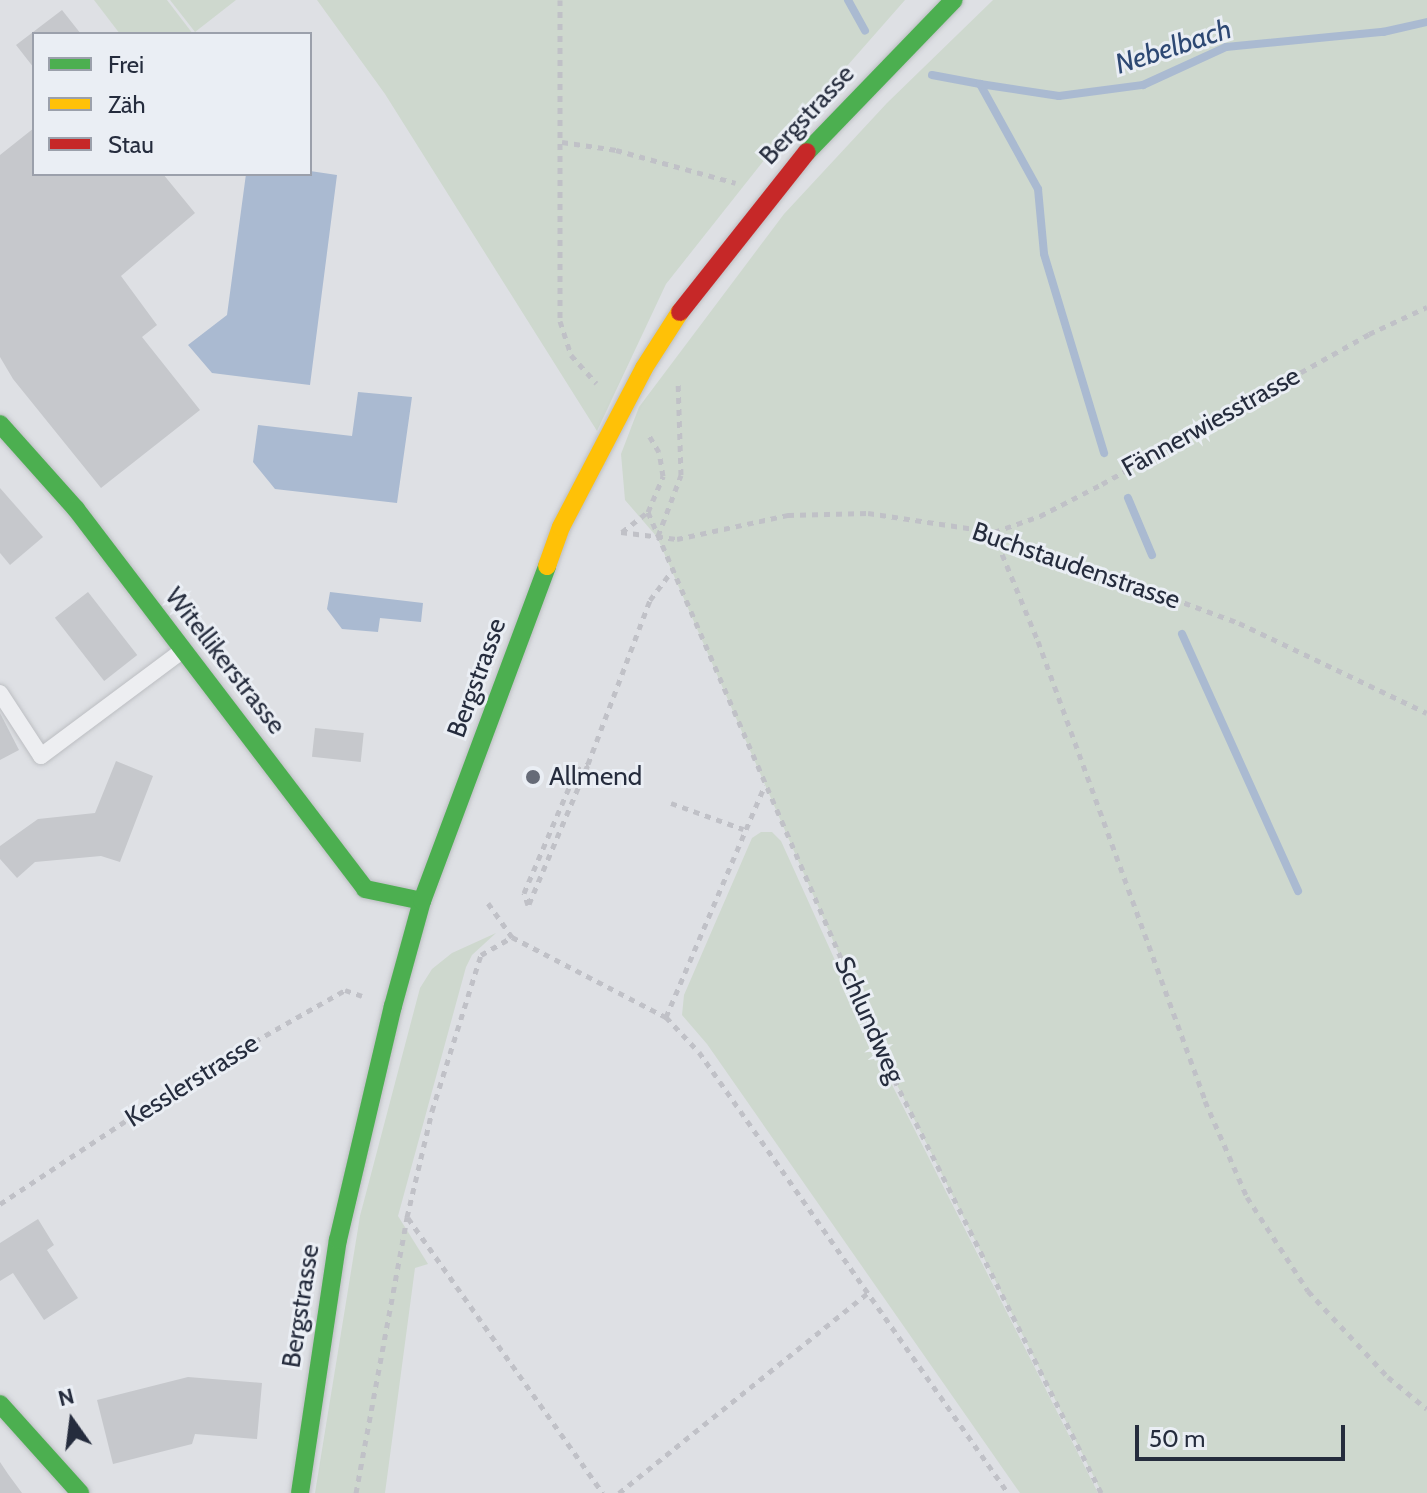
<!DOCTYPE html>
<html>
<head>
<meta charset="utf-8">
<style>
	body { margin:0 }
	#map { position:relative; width:1427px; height:1493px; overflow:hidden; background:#dee0e4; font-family:Cabin,sans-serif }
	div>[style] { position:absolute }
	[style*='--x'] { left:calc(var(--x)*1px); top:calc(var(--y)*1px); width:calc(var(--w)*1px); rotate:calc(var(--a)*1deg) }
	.green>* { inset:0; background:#ced8ce }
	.water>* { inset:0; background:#aabad1 }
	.stream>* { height:8px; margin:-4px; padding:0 4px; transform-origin:4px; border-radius:4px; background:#aabad1 }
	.building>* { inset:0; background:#c6c8cc; transform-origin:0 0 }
	.path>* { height:5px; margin-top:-2.5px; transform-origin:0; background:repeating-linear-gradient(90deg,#c0c1c7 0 6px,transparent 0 12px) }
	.roads { filter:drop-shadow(0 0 2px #bcbec2) drop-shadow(0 0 2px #bcbec2) }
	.lane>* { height:16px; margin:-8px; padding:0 8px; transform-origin:8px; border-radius:8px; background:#edeef1 }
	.fast>* { height:18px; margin:-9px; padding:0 9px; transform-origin:9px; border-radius:9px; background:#4caf50 }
	.slow>* { height:18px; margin:-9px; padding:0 9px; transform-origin:9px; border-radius:9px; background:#ffc107 }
	.jam>* { height:18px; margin:-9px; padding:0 9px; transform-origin:9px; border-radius:9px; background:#c62828 }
	.dots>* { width:22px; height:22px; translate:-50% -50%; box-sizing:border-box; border:4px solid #eaeef4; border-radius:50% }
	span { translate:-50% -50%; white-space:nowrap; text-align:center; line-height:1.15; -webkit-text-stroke:6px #eaeef4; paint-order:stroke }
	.street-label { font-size:26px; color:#252c3d }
	.poi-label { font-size:26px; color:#252c3d }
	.left { translate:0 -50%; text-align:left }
	.water-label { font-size:28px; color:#2d4873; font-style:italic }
	.legend { position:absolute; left:32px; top:32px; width:280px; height:144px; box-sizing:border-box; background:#eaeef4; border:2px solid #9ba0ab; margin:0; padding:10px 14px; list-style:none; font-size:24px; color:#252c3d }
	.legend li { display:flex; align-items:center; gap:16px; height:40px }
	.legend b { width:40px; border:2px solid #9ba0ab }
	.north { position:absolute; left:32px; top:1381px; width:80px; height:80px; -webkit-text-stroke:6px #eaeef4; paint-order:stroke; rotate:346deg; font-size:22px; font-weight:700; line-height:32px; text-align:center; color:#252c3d }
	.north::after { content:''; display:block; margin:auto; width:28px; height:36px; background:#252c3d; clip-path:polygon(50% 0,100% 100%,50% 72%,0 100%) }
	.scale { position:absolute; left:1135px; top:1425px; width:210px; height:36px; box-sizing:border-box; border:4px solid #252c3d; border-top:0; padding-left:10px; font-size:24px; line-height:28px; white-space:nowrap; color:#252c3d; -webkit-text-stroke:6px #eaeef4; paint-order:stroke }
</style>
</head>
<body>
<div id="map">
	<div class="green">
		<div style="clip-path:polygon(94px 0,167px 0,193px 34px,120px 34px)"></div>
		<div style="clip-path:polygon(170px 0,236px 0,195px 32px)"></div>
		<div style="clip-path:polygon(317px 0,905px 0,761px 164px,666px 284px,597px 431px,385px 94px)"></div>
		<div style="clip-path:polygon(993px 0,1427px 0,1427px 1493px,1102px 1493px,889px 1069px,657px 537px,625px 500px,621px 454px,639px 407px,784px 214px,887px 103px)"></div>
		<div style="clip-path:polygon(761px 832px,772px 832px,781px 841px,886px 1073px,1098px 1493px,1020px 1493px,707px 1044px,682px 1015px,684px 995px,752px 838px)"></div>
		<div style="clip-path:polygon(496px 933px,472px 955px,466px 967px,398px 1216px,428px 1264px,415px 1268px,385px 1493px,315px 1493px,360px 1216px,420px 988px,432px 969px,452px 953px)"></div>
	</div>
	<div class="water">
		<div style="clip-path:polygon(310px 171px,337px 175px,310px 385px,212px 373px,188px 345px,227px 315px,246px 174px,310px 174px)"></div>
		<div style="clip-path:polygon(358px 392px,412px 397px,397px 503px,275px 489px,253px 462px,258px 425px,352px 436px)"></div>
		<div style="clip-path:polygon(330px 592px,423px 603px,421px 622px,380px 618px,378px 632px,342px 629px,327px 609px)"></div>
	</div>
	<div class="stream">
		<div style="--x:848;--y:0;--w:35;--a:61"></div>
		<div style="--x:932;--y:75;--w:49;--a:10.6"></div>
		<div style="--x:980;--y:84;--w:120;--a:61.1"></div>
		<div style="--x:1038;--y:189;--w:65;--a:84.7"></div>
		<div style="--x:1044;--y:254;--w:208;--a:73.2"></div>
		<div style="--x:980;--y:84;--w:80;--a:8.6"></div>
		<div style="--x:1059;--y:96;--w:85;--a:-7.5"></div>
		<div style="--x:1143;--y:85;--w:91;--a:-24.6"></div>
		<div style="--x:1226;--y:47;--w:158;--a:-5.5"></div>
		<div style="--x:1383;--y:32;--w:45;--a:-12.8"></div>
		<div style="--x:1128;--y:498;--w:62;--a:67.2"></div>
		<div style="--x:1182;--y:634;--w:282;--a:65.7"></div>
	</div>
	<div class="building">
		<div style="clip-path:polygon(62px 10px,81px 34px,34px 34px,34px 68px,16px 45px)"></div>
		<div style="clip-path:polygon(34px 128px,34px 174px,163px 174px,195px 213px,121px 276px,157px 325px,142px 337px,200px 410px,101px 488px,13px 379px,0 357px,0 155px)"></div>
		<div style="clip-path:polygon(0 488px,43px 537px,10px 565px,0 553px)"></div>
		<div style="left:88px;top:592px;width:80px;height:42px;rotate:52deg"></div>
		<div style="clip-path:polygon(0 713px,19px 750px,0 760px)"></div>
		<div style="left:315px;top:728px;width:49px;height:29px;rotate:6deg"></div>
		<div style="clip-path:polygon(116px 761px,153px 776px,120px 862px,101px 856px,35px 862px,17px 878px,0 859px,0 846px,38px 819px,95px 813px)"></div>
		<div style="clip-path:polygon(38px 1219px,54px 1245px,47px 1250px,78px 1298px,44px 1320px,13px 1273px,0 1281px,0 1243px)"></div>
		<div style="clip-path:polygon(188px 1377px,262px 1383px,257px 1439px,195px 1434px,192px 1444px,113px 1464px,97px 1400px)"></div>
		<div style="clip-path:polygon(0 1462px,8px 1474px,22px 1493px,0 1493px)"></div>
	</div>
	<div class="path">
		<div style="--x:560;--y:0;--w:321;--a:90"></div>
		<div style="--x:560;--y:321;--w:36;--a:72"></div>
		<div style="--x:571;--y:355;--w:38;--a:48"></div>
		<div style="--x:562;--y:142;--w:55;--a:8.4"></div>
		<div style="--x:616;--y:150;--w:124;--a:15.4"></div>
		<div style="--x:648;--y:512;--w:607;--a:66.6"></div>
		<div style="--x:889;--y:1069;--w:474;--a:63.4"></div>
		<div style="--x:621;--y:532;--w:56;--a:7.1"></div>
		<div style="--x:677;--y:539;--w:114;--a:-12.2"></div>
		<div style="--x:788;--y:515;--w:80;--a:-1.4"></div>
		<div style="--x:868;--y:513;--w:126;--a:8.6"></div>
		<div style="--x:993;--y:532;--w:262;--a:20.3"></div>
		<div style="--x:1239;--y:623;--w:208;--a:25.6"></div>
		<div style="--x:622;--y:532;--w:33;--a:-38"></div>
		<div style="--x:648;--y:512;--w:39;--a:-67"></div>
		<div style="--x:663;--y:476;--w:24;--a:-99"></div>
		<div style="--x:659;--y:452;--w:21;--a:-121"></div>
		<div style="--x:993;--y:532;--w:118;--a:67.6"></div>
		<div style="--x:1038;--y:641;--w:489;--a:70"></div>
		<div style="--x:1205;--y:1101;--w:105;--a:66.4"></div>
		<div style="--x:1247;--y:1197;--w:112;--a:57"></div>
		<div style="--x:1308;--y:1291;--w:117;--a:47.1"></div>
		<div style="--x:1388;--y:1377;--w:50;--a:39.4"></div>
		<div style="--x:994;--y:532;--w:49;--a:-19.2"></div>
		<div style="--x:1040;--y:516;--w:70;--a:-27.3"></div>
		<div style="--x:1102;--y:484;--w:306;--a:-29.3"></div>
		<div style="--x:1369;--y:334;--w:64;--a:-25"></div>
		<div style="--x:658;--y:536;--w:65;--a:-69.3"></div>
		<div style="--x:681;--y:475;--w:93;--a:-91.8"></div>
		<div style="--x:671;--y:803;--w:77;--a:19.9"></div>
		<div style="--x:488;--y:903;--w:42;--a:54.8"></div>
		<div style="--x:512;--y:937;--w:174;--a:27.5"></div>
		<div style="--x:666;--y:1017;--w:48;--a:46.7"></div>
		<div style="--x:699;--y:1052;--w:538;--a:54.98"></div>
		<div style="--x:529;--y:904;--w:152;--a:-67.1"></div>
		<div style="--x:528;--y:905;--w:13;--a:-108"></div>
		<div style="--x:524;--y:893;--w:133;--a:-66.9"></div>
		<div style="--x:576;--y:771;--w:14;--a:-30"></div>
		<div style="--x:588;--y:764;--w:175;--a:-69.3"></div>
		<div style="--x:650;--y:600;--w:36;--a:-53"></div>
		<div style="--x:666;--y:1017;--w:252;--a:-66.9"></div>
		<div style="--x:0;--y:1204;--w:230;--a:-33.5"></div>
		<div style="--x:192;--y:1077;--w:176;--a:-29.6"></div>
		<div style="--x:345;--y:990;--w:18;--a:19"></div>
		<div style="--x:408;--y:1218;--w:337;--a:54.7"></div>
		<div style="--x:356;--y:1493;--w:281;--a:-79.5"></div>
		<div style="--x:407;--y:1217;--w:109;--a:-76.7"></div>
		<div style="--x:432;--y:1111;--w:164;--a:-72.6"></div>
		<div style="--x:481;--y:955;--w:36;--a:-30"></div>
		<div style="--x:619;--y:1493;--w:319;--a:-38.8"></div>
	</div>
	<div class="roads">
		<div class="lane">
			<div style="--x:0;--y:693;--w:75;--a:56.9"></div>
			<div style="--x:41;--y:756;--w:176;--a:-36.7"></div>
		</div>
		<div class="fast">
			<div style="--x:807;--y:152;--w:211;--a:-46"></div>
			<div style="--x:0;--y:424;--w:114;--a:48.2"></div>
			<div style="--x:76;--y:509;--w:477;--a:52.7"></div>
			<div style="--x:365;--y:889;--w:58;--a:11.9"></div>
			<div style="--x:0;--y:1404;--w:120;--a:48"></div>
			<div style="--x:300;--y:1493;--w:256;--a:-81.5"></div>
			<div style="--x:338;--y:1240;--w:240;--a:-76.8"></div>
			<div style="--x:393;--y:1006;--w:109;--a:-74.6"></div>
			<div style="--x:422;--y:901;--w:358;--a:-69.5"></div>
		</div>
		<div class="slow">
			<div style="--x:547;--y:566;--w:41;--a:-70.3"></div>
			<div style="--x:561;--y:527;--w:179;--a:-62.4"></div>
			<div style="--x:644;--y:368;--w:67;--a:-57.3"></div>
		</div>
		<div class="jam">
			<div style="--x:680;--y:312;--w:204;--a:-51.6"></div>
		</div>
	</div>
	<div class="dots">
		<div style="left:533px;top:777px;background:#666b77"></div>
	</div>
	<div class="street-label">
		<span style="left:807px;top:115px;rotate:-47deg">Bergstrasse</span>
		<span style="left:1211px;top:422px;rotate:-29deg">Fännerwiesstrasse</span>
		<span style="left:1076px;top:566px;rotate:19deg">Buchstaudenstrasse</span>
		<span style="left:225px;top:661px;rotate:52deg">Witellikerstrasse</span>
		<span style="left:477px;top:678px;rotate:-70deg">Bergstrasse</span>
		<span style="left:869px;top:1020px;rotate:66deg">Schlundweg</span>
		<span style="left:192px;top:1081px;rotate:-32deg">Kesslerstrasse</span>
		<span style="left:301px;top:1306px;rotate:-81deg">Bergstrasse</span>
	</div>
	<div class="poi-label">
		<span class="left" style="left:549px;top:777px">Allmend</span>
	</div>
	<div class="water-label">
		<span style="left:1173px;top:46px;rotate:-18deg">Nebelbach</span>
	</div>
	<ul class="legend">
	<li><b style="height:10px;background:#4caf50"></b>Frei</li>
	<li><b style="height:10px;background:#ffc107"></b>Zäh</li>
	<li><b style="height:10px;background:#c62828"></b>Stau</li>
	</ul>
	<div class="north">N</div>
	<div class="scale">50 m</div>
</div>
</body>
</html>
